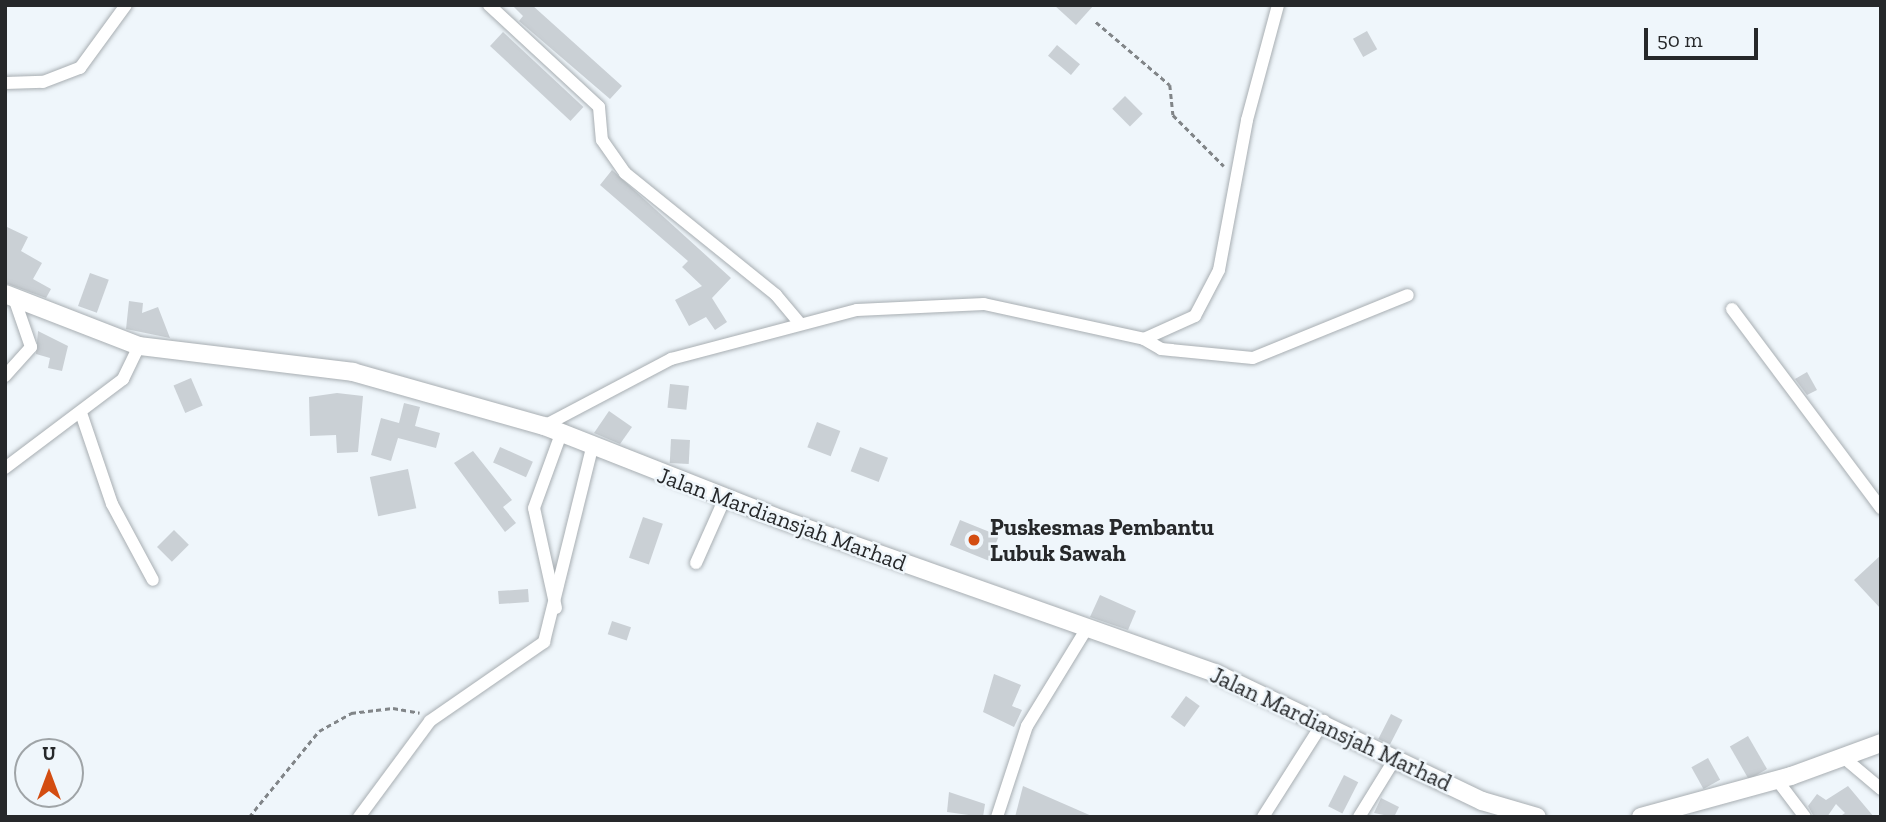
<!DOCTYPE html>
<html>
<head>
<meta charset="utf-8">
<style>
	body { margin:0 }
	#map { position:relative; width:1886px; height:822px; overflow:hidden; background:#eff6fb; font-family:"Zilla Slab",serif }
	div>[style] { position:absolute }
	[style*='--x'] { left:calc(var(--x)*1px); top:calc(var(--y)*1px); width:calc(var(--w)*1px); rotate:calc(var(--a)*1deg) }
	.building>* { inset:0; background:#cad0d5; transform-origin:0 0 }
	.path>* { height:2.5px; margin-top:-1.25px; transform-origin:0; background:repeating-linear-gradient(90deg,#818588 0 5px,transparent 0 8.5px) }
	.roads { filter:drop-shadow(0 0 2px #a8aeb2) drop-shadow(0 0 2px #a8aeb2) }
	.street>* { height:12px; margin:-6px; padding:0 6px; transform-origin:6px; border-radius:6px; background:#fff }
	.secondary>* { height:18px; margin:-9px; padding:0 9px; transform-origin:9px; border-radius:9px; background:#fff }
	.dots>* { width:19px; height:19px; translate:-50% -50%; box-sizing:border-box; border:4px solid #eff6fb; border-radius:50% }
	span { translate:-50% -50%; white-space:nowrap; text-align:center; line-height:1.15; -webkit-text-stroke:5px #eff6fb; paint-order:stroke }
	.street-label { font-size:23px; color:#26282a }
	.poi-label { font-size:23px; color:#26282a; font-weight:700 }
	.left { translate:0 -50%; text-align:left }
	.frame { position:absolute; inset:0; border:7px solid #26282a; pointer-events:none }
	.north { position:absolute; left:14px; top:738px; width:70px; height:70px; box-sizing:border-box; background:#eff6fb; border:2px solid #9fa4a7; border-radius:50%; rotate:0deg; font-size:19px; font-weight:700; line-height:28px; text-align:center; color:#26282a }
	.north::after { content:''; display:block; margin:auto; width:24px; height:32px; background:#d34d12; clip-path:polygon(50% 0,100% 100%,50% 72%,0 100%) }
	.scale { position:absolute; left:1644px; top:28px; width:114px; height:32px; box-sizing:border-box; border:4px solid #26282a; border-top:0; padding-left:9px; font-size:21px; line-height:24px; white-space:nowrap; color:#26282a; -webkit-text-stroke:5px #eff6fb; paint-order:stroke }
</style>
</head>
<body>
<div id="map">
	<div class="building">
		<div style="clip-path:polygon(512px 5px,532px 5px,622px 86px,610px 99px,519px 21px,523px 16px)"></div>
		<div style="clip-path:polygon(1054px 5px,1094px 5px,1076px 25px)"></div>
		<div style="left:1367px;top:31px;width:21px;height:16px;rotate:61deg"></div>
		<div style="left:503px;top:32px;width:110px;height:19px;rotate:43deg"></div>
		<div style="left:1057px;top:45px;width:30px;height:14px;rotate:40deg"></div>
		<div style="left:1125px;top:96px;width:25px;height:18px;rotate:45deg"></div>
		<div style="clip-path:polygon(612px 170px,731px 278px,712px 298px,727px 322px,715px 330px,706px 317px,689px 326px,675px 300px,702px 286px,682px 267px,688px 261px,600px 185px)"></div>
		<div style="clip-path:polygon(5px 226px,28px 237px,21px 251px,42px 263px,33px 279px,51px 289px,46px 298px,5px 283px)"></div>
		<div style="left:90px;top:273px;width:20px;height:35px;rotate:20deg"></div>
		<div style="clip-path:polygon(129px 301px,143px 303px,142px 313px,158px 307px,170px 338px,126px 329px)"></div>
		<div style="clip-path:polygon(38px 331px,68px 346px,62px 371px,48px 368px,50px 358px,36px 354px)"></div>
		<div style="clip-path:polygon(1807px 372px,1817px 390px,1807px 395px,1795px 379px)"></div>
		<div style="left:191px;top:378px;width:30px;height:19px;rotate:67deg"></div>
		<div style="left:670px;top:384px;width:19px;height:24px;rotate:6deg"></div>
		<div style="clip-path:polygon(337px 393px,363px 396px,358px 452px,337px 453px,336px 435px,310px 436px,309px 397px)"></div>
		<div style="clip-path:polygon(404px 403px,420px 407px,415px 426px,440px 433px,436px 448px,398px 438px,391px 461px,371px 455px,381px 418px,399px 423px)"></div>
		<div style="clip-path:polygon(609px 411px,632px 427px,620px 444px,594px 433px)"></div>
		<div style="left:817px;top:422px;width:25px;height:27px;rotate:21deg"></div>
		<div style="left:671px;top:439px;width:19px;height:24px;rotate:3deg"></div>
		<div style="left:500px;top:447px;width:36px;height:17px;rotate:24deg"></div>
		<div style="left:860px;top:447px;width:30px;height:26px;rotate:21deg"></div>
		<div style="clip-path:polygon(473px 451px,512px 500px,503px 507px,516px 523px,505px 532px,454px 463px)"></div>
		<div style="left:408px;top:469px;width:40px;height:39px;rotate:78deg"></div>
		<div style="left:643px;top:517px;width:21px;height:43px;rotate:19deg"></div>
		<div style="left:960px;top:520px;width:42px;height:27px;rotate:22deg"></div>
		<div style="left:174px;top:530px;width:21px;height:24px;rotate:45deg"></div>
		<div style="clip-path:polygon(1881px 555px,1881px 609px,1854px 580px)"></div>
		<div style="left:528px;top:589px;width:13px;height:30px;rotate:86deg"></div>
		<div style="clip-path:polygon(1100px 595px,1136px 611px,1128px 630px,1090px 617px)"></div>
		<div style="left:612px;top:621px;width:20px;height:14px;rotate:18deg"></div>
		<div style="clip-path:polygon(994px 674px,1021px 685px,1012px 706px,1022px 710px,1014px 727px,983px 712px)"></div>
		<div style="left:1186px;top:696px;width:17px;height:26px;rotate:36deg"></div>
		<div style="left:1391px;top:714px;width:13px;height:28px;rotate:27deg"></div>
		<div style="left:1748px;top:736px;width:38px;height:21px;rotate:60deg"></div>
		<div style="left:1708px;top:758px;width:25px;height:19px;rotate:61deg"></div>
		<div style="left:1344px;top:775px;width:16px;height:35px;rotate:27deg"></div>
		<div style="clip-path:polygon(1023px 786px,1094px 817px,1015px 817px)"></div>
		<div style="clip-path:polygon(1848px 786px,1874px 817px,1839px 817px,1845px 813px,1836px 804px,1827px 817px,1814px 817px,1808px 806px,1817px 794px,1826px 800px)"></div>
		<div style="clip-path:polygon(949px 792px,985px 804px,983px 817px,947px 812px)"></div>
		<div style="clip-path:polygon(1381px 798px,1399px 807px,1394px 817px,1374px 813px)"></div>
	</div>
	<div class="path">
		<div style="--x:1096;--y:22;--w:97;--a:40.4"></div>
		<div style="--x:1170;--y:85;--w:30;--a:84"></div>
		<div style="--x:1173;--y:115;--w:72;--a:45"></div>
		<div style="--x:249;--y:817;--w:111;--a:-50.9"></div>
		<div style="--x:319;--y:731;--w:37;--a:-29"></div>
		<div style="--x:351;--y:713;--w:42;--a:-6.8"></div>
		<div style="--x:393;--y:708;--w:27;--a:10"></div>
	</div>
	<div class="roads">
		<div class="street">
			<div style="--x:489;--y:5;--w:150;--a:42.8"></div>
			<div style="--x:599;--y:107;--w:33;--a:85"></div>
			<div style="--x:602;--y:140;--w:40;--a:55.1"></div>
			<div style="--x:625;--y:173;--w:194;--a:38.9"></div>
			<div style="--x:776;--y:295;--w:38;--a:50"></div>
			<div style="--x:5;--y:83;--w:38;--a:-2"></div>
			<div style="--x:43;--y:82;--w:40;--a:-21"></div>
			<div style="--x:80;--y:68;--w:78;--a:-53.9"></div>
			<div style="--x:1732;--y:309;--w:249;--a:53.2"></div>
			<div style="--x:1144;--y:339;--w:56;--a:-24.3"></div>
			<div style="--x:1195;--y:316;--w:52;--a:-62.4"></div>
			<div style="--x:1219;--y:270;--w:153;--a:-79.4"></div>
			<div style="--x:1247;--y:120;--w:119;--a:-74.9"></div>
			<div style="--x:5;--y:376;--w:39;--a:-48"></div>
			<div style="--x:31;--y:347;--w:52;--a:-109.1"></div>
			<div style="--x:81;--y:413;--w:96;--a:71.2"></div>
			<div style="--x:112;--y:504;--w:86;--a:61.7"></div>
			<div style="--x:544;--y:426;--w:144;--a:-27.8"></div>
			<div style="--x:671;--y:359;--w:192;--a:-14.8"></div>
			<div style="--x:857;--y:310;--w:127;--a:-2.7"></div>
			<div style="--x:984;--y:304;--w:164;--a:12.3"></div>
			<div style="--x:1144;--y:339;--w:20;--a:30"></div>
			<div style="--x:1161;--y:349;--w:92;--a:5.6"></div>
			<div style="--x:1253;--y:358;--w:167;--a:-22.1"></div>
			<div style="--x:5;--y:468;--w:148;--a:-37"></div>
			<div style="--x:123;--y:379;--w:37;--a:-64"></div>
			<div style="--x:696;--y:563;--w:71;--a:-66"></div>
			<div style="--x:556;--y:608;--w:102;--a:-102.4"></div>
			<div style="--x:534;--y:508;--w:79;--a:-70"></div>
			<div style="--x:1843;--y:757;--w:50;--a:40.1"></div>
			<div style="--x:1777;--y:780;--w:46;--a:52.9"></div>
			<div style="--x:359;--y:817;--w:119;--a:-53.5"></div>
			<div style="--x:430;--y:721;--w:139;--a:-34.7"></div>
			<div style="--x:544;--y:642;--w:200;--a:-76.1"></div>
			<div style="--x:997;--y:817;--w:96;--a:-71.8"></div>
			<div style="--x:1027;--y:726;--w:115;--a:-58.5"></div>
			<div style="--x:1263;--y:817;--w:114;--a:-57.6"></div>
			<div style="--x:1359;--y:817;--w:70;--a:-58.3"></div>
		</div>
		<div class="secondary">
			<div style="--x:5;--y:294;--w:144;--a:21.2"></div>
			<div style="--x:139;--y:346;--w:216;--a:6.9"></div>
			<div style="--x:353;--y:372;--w:198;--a:15.8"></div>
			<div style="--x:544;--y:426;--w:257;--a:21.5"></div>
			<div style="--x:783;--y:520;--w:458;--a:19.5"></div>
			<div style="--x:1215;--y:673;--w:296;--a:25.6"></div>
			<div style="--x:1482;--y:801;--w:57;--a:16.2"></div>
			<div style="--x:1641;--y:817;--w:156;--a:-15.3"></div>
			<div style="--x:1791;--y:776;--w:96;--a:-20.1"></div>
		</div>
	</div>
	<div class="dots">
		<div style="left:974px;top:540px;background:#d34d12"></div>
	</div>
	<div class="street-label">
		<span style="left:782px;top:519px;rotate:20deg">Jalan Mardiansjah Marhad</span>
		<span style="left:1331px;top:729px;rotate:25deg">Jalan Mardiansjah Marhad</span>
	</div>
	<div class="poi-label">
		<span class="left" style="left:990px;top:540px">Puskesmas Pembantu<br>Lubuk Sawah</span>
	</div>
	<div class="frame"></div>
	<div class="north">U</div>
	<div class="scale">50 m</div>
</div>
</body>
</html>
